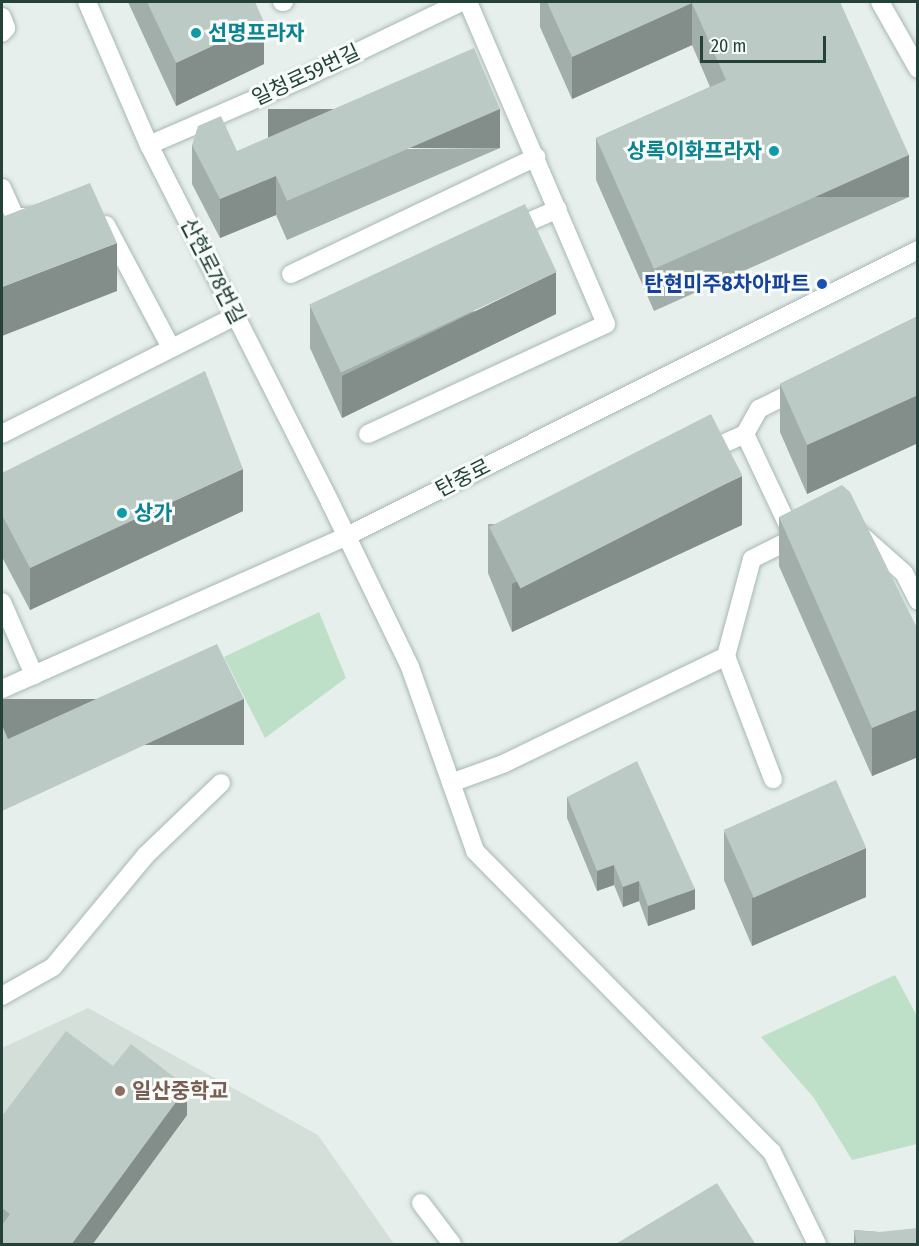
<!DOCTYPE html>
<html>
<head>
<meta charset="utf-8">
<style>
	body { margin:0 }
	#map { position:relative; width:919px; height:1246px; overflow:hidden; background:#e6efeb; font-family:"Fira Sans Condensed","Noto Sans KR",sans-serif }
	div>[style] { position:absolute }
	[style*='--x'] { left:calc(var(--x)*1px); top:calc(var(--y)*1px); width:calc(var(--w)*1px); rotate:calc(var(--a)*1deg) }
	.built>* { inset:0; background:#d4dfda }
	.green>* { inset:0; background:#bfe0c8 }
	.roads { filter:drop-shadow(0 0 2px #a8b8b2) drop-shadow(0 0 2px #a8b8b2) }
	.lane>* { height:18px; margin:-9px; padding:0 9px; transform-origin:9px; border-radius:9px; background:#fff }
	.street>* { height:18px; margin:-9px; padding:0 9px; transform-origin:9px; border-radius:9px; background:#fff }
	.secondary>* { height:18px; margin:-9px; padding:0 9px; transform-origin:9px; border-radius:9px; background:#fff }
	.wall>* { inset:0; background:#a1aea9 }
	.shaded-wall>* { inset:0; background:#838d89; transform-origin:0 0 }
	.building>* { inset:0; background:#bbcac4; transform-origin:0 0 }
	.dots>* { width:16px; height:16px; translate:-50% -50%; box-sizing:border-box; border:3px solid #f7fbf9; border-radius:50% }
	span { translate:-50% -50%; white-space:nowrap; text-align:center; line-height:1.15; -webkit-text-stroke:6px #f7fbf9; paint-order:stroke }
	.culture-label { font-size:21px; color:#0d838f; font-weight:700 }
	.left { translate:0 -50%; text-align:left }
	.right { translate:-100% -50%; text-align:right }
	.street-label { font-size:21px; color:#24423a }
	.transit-label { font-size:21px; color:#164399; font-weight:700 }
	.education-label { font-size:21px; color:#785e54; font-weight:700 }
	.frame { position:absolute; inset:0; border:3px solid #24423a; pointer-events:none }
	.scale { position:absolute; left:700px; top:36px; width:126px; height:27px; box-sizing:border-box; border:3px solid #24423a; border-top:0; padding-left:8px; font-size:18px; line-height:21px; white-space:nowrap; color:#24423a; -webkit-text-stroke:4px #f7fbf9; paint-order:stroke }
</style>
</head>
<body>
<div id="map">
	<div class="built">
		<div style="clip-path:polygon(88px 1008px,318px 1135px,394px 1244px,2px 1244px,2px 1048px)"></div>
	</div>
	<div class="green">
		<div style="clip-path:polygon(319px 612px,346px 678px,265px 738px,224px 657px)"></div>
		<div style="clip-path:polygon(895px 975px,917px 1016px,917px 1144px,852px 1160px,814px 1098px,761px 1037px)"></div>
	</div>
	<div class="roads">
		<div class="lane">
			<div style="--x:282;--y:2;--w:2;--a:0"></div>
			<div style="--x:2;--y:17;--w:12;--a:70"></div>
			<div style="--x:6;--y:28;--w:6;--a:129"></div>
			<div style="--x:2;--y:188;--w:32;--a:66"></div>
			<div style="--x:15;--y:217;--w:18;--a:0"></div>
			<div style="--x:106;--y:225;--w:139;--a:62.1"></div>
			<div style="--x:510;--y:230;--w:52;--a:-23.6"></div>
			<div style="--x:291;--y:274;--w:272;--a:-25.5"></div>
			<div style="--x:2;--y:434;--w:262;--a:-26.8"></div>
			<div style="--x:368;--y:434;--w:262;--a:-24.8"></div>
			<div style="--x:606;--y:324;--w:350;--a:-113.2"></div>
			<div style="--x:703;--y:453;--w:46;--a:-24.3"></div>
			<div style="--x:861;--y:535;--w:57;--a:41.5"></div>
			<div style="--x:904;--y:573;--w:31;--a:63"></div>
			<div style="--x:793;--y:536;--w:113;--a:-115.2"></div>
			<div style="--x:745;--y:434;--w:29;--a:-61"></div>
			<div style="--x:759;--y:409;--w:47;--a:-26.6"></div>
			<div style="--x:2;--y:602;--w:80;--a:66.3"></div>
			<div style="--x:726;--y:656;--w:132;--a:69.1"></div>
			<div style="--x:451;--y:783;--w:55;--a:-20.1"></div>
			<div style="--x:503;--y:764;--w:248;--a:-25.8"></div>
			<div style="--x:726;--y:656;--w:100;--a:-75"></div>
			<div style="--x:752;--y:559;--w:54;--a:-26.6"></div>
			<div style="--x:2;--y:996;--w:59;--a:-29.6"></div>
			<div style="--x:53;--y:967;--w:146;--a:-50.3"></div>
			<div style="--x:146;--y:855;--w:104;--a:-43.8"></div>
			<div style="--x:421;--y:1203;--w:51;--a:52.9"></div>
		</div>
		<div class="street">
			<div style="--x:87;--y:2;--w:156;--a:66.6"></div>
			<div style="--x:149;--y:145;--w:400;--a:63.1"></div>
			<div style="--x:330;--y:502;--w:183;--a:64.1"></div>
			<div style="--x:410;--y:667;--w:195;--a:70.5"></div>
			<div style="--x:475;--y:851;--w:423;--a:45.4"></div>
			<div style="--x:772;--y:1152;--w:102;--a:63.9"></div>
			<div style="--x:880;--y:2;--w:77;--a:60.4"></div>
			<div style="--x:149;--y:145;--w:169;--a:-23.4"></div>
			<div style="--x:304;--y:78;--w:174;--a:-25.8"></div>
		</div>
		<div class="secondary">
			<div style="--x:2;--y:689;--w:377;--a:-23.9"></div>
			<div style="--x:347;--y:536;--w:639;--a:-26.61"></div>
		</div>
	</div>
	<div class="wall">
		<div style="clip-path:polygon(128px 2px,255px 2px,264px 64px,176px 106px)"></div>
		<div style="clip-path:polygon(540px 2px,840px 2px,909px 197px,654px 311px,596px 180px,596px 138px,710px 87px,692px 45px,572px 99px,540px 27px)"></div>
		<div style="clip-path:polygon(192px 145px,237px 151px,500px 148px,287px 240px,276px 215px,220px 238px,192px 184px)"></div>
		<div style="clip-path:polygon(310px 306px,556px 314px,342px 418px,310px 348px)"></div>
		<div style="clip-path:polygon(918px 316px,918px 443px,807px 494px,780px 432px,780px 384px)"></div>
		<div style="clip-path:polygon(2px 473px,243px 511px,30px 610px,2px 557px)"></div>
		<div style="clip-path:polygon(779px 517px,918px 630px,918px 757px,872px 776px,779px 566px)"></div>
		<div style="clip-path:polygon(488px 524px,742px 525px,512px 632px,488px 573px)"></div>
		<div style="clip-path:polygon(567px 797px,695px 909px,648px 926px,639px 901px,623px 907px,614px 885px,597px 891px,567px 818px)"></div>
		<div style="clip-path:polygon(724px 832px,866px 897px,752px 946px,724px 880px)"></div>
		<div style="clip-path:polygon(113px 1066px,187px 1115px,92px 1245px,2px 1245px,2px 1116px)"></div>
		<div style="clip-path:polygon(854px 1230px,879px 1232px,918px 1245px,854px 1245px)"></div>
	</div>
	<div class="shaded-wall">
		<div style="clip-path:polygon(692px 3px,692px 45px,572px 99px,572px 57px)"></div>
		<div style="clip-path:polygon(264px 22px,264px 64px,176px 106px,176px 63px)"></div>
		<div style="left:500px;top:109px;width:39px;height:232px;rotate:90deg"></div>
		<div style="left:909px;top:155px;width:42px;height:279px;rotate:90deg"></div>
		<div style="clip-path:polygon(276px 176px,276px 215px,220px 238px,220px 199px)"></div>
		<div style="clip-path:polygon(117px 243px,117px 291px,2px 336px,2px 287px)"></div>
		<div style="clip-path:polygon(556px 272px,556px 314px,342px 418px,342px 376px)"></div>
		<div style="clip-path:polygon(918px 395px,918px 443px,807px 494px,807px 445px)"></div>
		<div style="clip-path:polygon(243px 469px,243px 511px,30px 610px,30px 568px)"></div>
		<div style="clip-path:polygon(742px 476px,742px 525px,512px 632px,512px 584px)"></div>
		<div style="left:244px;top:699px;width:46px;height:267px;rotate:90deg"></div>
		<div style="clip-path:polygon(918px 709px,918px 757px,872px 776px,872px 728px)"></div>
		<div style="clip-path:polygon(866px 848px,866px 897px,752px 946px,752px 898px)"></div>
		<div style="clip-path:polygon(614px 865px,614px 885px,597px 891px,597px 871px)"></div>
		<div style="clip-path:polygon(639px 881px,639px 901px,623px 907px,623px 887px)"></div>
		<div style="clip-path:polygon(695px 889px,695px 909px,648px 926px,648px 906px)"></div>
		<div style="clip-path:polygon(187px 1087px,187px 1115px,92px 1245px,71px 1245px)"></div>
	</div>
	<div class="building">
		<div style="clip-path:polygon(147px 2px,255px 2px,264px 22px,176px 63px)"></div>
		<div style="clip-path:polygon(547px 2px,840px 2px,909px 155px,654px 269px,596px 138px,726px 80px,692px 3px,572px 57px)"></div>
		<div style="clip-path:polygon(474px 48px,500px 109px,287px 201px,276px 176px,220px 199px,192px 145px,198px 126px,221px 116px,237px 151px)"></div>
		<div style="clip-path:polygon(90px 183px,117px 243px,2px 287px,2px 217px)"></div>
		<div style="left:525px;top:204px;width:75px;height:238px;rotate:65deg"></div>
		<div style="clip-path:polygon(918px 316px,918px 395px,807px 445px,780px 384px)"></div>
		<div style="clip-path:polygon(205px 371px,243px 469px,30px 568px,2px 515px,2px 473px)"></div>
		<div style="left:711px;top:414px;width:69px;height:249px;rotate:63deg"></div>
		<div style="clip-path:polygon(842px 485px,850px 492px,918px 630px,918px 709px,872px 728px,779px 517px)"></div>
		<div style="clip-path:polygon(217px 644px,244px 699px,2px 811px,2px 725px,8px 739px)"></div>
		<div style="clip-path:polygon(637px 761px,695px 889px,648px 906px,639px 881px,623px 887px,614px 865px,597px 871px,567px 797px)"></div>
		<div style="left:836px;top:780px;width:74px;height:123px;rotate:66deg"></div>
		<div style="clip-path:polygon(66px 1031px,113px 1066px,131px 1044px,187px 1087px,71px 1245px,2px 1245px,2px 1225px,10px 1214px,2px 1208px,2px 1116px)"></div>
		<div style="clip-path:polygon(717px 1183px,756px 1245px,614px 1245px)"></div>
		<div style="clip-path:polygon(918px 1228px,918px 1245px,857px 1245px,854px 1230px,879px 1232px)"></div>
	</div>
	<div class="dots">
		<div style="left:196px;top:33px;background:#0f9aa8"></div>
		<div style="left:774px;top:151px;background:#0f9aa8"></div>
		<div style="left:822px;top:284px;background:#1a4fb4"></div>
		<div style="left:122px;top:513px;background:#0f9aa8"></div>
		<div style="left:120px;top:1091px;background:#8d6e63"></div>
	</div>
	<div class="culture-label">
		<span class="left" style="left:208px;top:33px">선명프라자</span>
		<span class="right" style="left:762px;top:151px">상록이화프라자</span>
		<span class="left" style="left:134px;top:513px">상가</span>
	</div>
	<div class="street-label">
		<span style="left:306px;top:75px;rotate:-25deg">일청로59번길</span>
		<span style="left:213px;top:271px;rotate:63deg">산현로78번길</span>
		<span style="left:463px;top:478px;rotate:-27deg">탄중로</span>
	</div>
	<div class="transit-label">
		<span class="right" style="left:810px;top:284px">탄현미주8차아파트</span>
	</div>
	<div class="education-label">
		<span class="left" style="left:132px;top:1091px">일산중학교</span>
	</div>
	<div class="frame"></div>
	<div class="scale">20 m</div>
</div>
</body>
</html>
